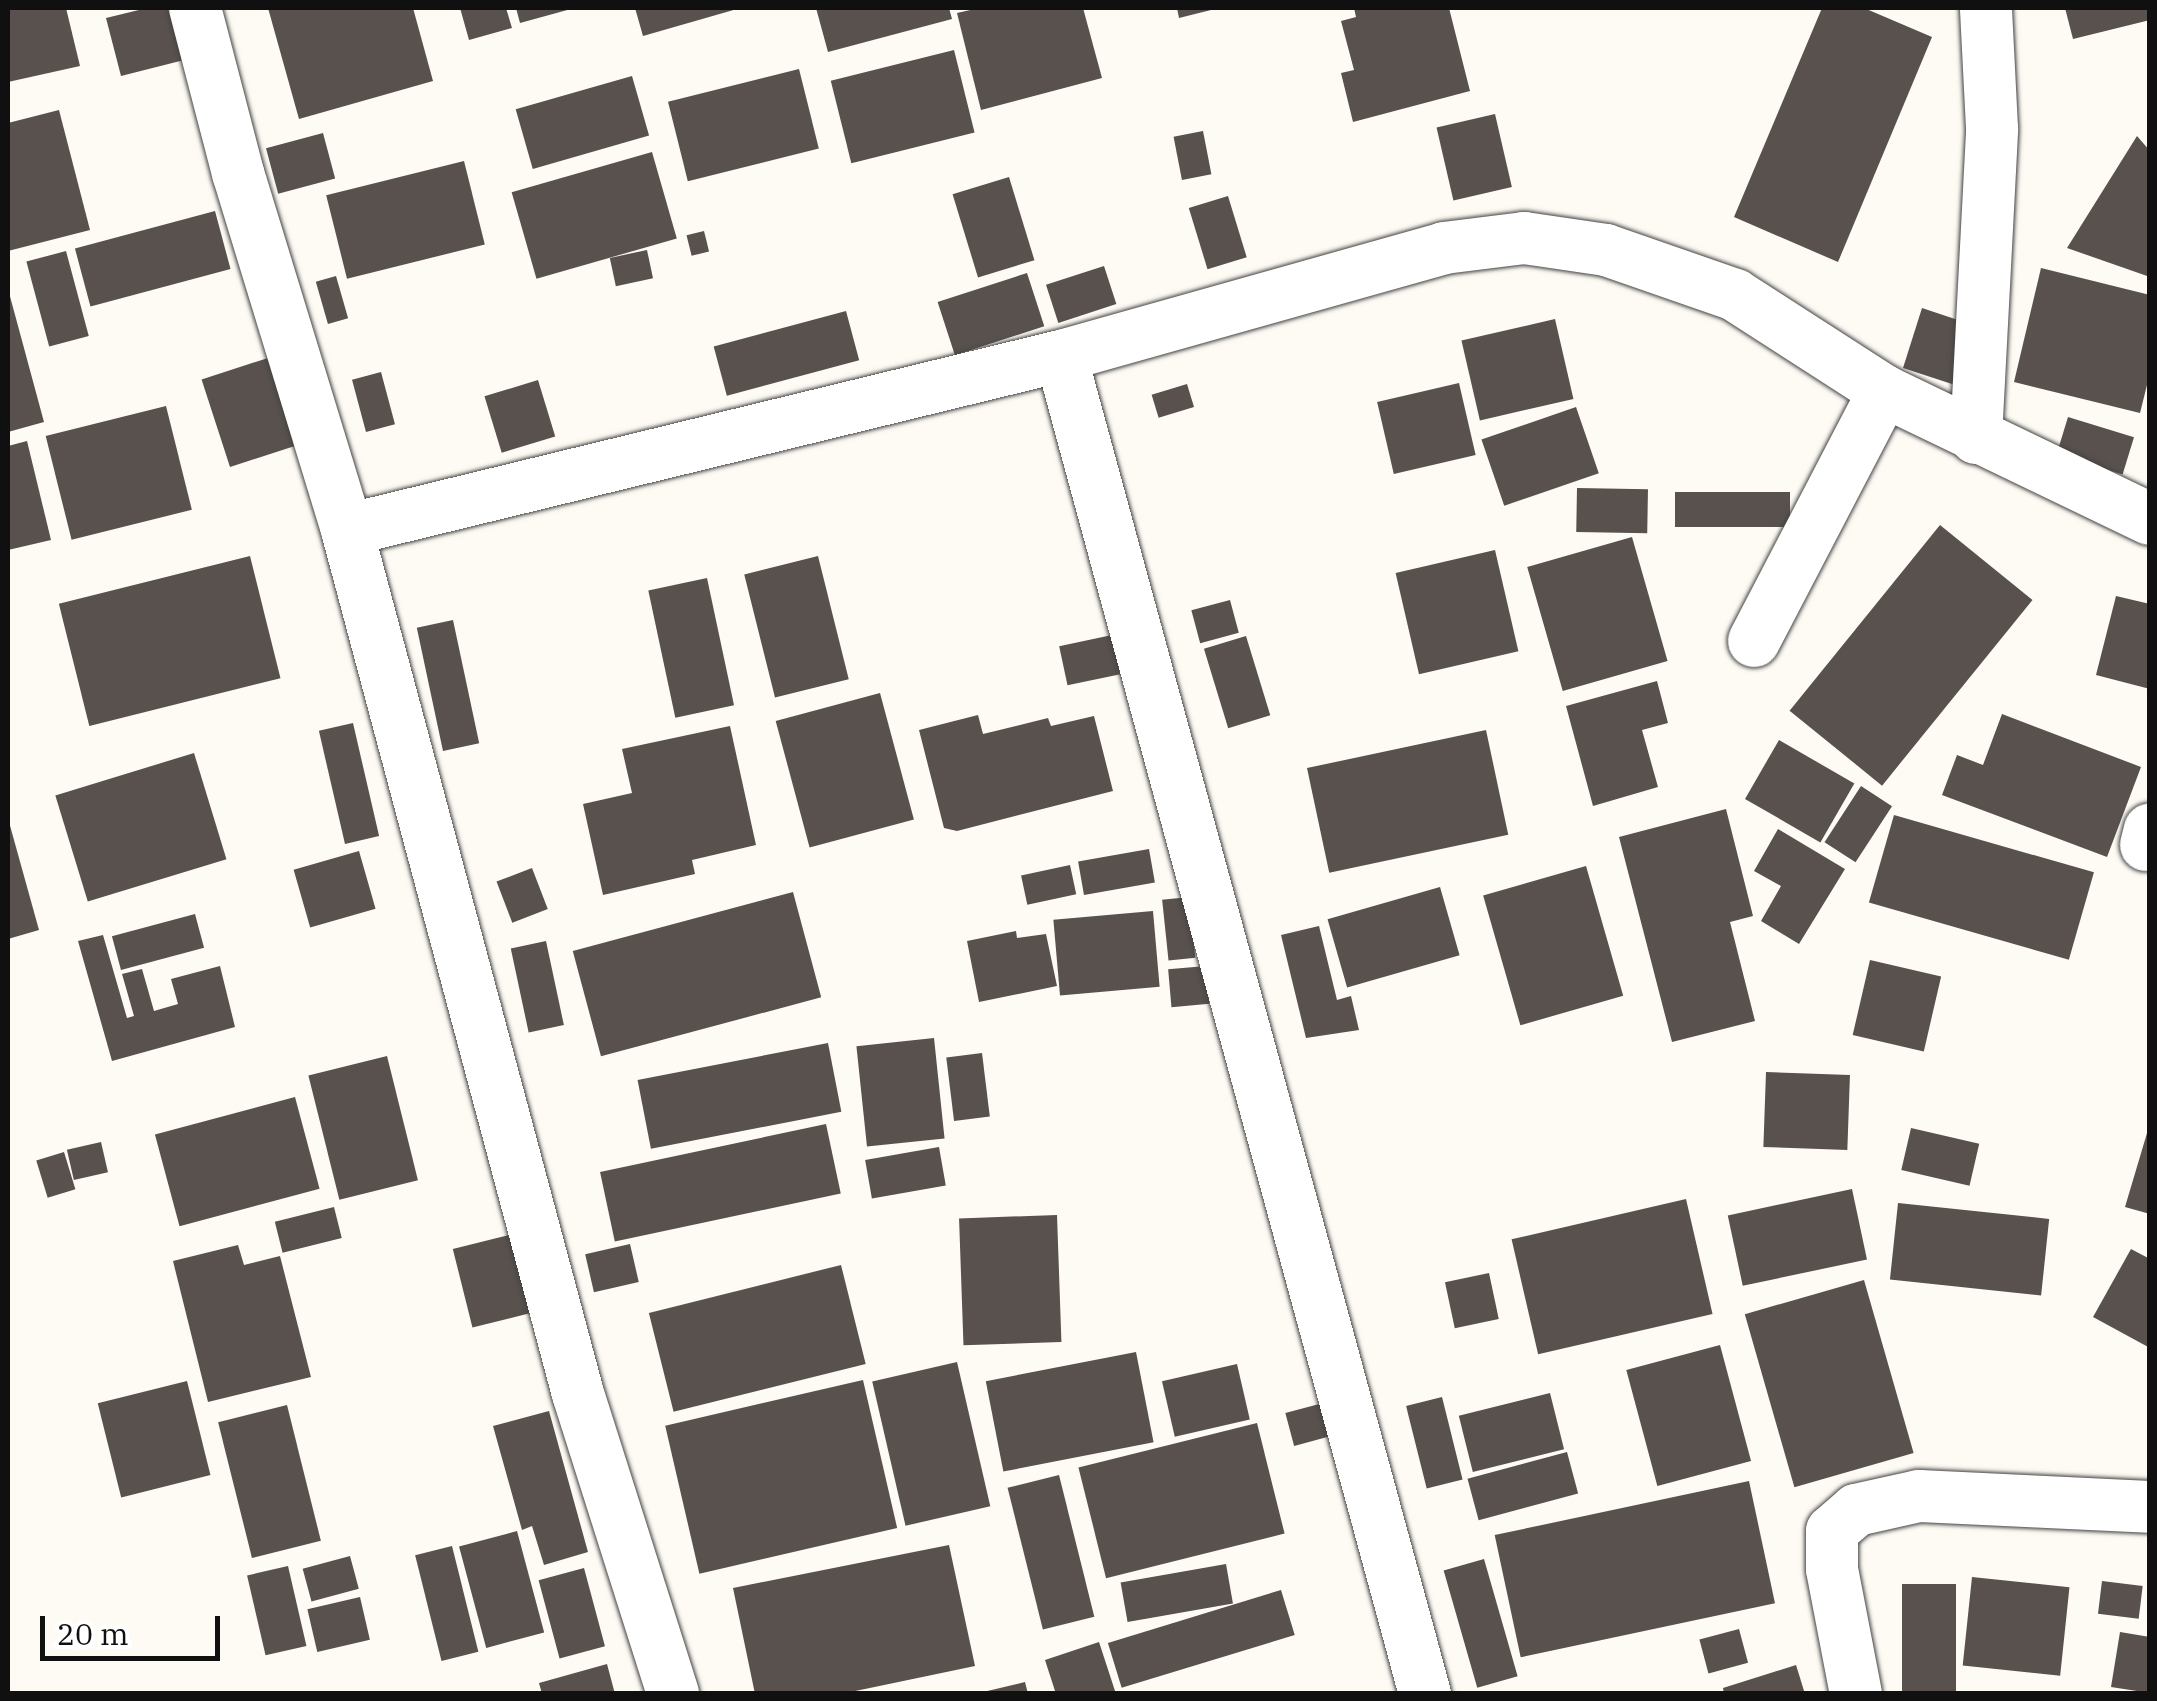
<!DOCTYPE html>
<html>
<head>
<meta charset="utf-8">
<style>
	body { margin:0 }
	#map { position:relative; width:2157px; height:1701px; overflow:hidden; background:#fefbf4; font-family:"IBM Plex Serif",serif }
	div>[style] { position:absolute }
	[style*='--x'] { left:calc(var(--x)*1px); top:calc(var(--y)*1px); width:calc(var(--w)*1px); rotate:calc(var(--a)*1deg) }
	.building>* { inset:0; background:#58514d; transform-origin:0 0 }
	.roads { filter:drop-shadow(0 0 2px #434343) drop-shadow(0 0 2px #434343) }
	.street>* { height:52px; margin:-26px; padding:0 26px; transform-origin:26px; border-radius:26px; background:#fff }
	span { translate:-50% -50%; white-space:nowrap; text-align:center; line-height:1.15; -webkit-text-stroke:10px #fff; paint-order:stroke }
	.frame { position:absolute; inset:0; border:10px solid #101010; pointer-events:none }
	.scale { position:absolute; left:40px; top:1616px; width:180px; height:45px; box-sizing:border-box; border:5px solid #101010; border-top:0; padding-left:12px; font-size:30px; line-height:35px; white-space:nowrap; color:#101010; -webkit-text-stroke:8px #fff; paint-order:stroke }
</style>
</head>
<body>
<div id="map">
	<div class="building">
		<div style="clip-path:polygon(8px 8px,66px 8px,80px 66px,8px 82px)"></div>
		<div style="clip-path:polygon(147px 8px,176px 8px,188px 59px,121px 76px,106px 18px)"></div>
		<div style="clip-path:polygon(268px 8px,413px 8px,433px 81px,299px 119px)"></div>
		<div style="clip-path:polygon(460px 8px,506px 8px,512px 28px,469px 40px)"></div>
		<div style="clip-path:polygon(516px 8px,571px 8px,571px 9px,520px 23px)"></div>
		<div style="clip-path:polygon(635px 8px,737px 8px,737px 9px,643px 36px)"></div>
		<div style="clip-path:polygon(816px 8px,949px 8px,952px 19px,828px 52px)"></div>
		<div style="clip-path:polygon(979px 8px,1083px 8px,1102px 78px,981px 110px,957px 13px)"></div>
		<div style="clip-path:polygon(1177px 8px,1215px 8px,1215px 9px,1179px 18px)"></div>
		<div style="clip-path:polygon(1354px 8px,1449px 8px,1470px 91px,1353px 122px,1341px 73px,1354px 70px,1341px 21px,1356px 17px)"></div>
		<div style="clip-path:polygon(1822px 8px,1864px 8px,1932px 37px,1838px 262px,1734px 217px)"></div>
		<div style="clip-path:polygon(2065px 8px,2150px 8px,2150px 20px,2073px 39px)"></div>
		<div style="left:954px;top:50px;width:85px;height:127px;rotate:76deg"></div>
		<div style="left:799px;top:69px;width:82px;height:135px;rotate:76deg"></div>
		<div style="left:632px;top:76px;width:62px;height:121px;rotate:74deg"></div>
		<div style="clip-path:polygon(59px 110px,90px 230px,8px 251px,8px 123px)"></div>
		<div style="left:1495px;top:114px;width:75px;height:60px;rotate:77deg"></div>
		<div style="left:1203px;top:131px;width:44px;height:30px;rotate:79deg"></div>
		<div style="left:323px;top:133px;width:47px;height:59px;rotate:75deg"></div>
		<div style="clip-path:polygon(2137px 136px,2150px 151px,2150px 277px,2067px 248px)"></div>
		<div style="left:652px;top:152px;width:90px;height:146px;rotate:74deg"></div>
		<div style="left:464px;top:161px;width:86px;height:142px;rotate:76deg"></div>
		<div style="left:1009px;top:177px;width:87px;height:59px;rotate:73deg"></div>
		<div style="left:1228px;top:196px;width:64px;height:41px;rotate:73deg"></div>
		<div style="left:215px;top:211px;width:60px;height:145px;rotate:75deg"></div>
		<div style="left:704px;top:231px;width:21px;height:18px;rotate:76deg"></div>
		<div style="left:647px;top:250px;width:29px;height:38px;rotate:78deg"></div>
		<div style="left:66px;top:251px;width:88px;height:41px;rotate:75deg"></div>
		<div style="left:1104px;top:266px;width:40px;height:61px;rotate:72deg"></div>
		<div style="clip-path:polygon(2041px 268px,2150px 295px,2150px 373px,2140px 413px,2014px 382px)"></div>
		<div style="left:1027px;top:273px;width:56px;height:94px;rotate:72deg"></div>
		<div style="left:336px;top:276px;width:44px;height:21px;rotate:74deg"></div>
		<div style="clip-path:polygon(8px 289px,44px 422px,8px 432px)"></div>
		<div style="clip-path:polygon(1922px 308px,1958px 320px,1955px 385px,1903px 368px)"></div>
		<div style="left:846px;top:311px;width:51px;height:137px;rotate:75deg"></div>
		<div style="left:1555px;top:319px;width:82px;height:96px;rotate:77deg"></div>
		<div style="left:271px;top:357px;width:92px;height:73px;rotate:72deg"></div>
		<div style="left:381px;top:372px;width:54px;height:30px;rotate:75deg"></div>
		<div style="left:538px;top:380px;width:59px;height:56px;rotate:73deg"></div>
		<div style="left:1459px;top:383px;width:74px;height:84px;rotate:77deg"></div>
		<div style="left:1187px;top:384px;width:24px;height:37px;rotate:73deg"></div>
		<div style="left:166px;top:406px;width:107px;height:124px;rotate:76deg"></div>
		<div style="left:1576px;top:407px;width:70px;height:100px;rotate:71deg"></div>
		<div style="left:2068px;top:417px;width:69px;height:39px;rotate:17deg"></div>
		<div style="clip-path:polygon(27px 441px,51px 540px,8px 550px,8px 446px)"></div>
		<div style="left:1577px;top:488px;width:71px;height:44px;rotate:1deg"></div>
		<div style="left:1675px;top:492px;width:115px;height:35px"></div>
		<div style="left:1940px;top:525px;width:119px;height:239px;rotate:39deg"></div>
		<div style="left:1632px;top:537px;width:129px;height:109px;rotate:74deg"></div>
		<div style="left:1495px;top:550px;width:104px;height:102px;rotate:77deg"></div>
		<div style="left:250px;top:556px;width:126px;height:197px;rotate:76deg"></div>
		<div style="left:818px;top:556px;width:127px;height:76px;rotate:76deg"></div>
		<div style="left:707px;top:578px;width:130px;height:60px;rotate:78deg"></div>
		<div style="clip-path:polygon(2116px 596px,2150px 604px,2150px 689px,2096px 675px)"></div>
		<div style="left:1230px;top:600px;width:34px;height:40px;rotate:75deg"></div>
		<div style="left:453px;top:620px;width:126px;height:37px;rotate:78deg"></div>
		<div style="left:1112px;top:635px;width:40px;height:54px;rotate:78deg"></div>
		<div style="left:1246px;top:636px;width:83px;height:44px;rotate:73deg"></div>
		<div style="clip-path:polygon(1657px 681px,1668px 723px,1642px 730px,1658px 787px,1593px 806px,1566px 706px)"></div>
		<div style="left:880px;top:693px;width:131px;height:108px;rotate:75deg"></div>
		<div style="clip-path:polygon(2002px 714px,2141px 767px,2107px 857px,1942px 795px,1957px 755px,1983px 765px)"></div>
		<div style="clip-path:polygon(978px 715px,983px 734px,1048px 718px,1051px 726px,1094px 716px,1113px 791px,957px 831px,944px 828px,919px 730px)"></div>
		<div style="left:353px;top:723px;width:116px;height:35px;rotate:77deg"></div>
		<div style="clip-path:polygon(730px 726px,756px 845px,692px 860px,695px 874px,603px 895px,583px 804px,632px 793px,622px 749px)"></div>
		<div style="left:1486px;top:730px;width:107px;height:183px;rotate:78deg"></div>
		<div style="left:1779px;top:740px;width:87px;height:68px;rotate:30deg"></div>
		<div style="left:194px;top:753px;width:111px;height:145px;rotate:73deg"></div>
		<div style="left:1861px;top:786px;width:37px;height:67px;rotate:33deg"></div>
		<div style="clip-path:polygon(1726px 809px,1753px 916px,1730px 922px,1755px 1021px,1672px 1042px,1619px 837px)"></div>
		<div style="left:1894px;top:815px;width:208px;height:91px;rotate:16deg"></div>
		<div style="clip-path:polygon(9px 822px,39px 930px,8px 939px,8px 822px)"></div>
		<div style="clip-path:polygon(1778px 829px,1845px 869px,1799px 944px,1761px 921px,1781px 886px,1754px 871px)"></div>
		<div style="left:1149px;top:849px;width:34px;height:72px;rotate:80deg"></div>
		<div style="left:359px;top:851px;width:60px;height:68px;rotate:74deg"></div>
		<div style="left:1070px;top:865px;width:30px;height:50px;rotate:78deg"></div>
		<div style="left:1586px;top:866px;width:135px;height:107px;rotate:74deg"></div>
		<div style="left:532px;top:868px;width:44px;height:38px;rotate:69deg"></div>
		<div style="left:1440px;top:887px;width:71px;height:117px;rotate:74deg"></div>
		<div style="left:793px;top:892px;width:109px;height:228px;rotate:75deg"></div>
		<div style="left:1189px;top:897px;width:61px;height:27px;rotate:84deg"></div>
		<div style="left:1153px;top:911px;width:76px;height:100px;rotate:85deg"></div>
		<div style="left:195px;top:914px;width:35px;height:86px;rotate:75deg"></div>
		<div style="clip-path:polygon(1319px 926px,1337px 1000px,1351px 996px,1359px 1030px,1306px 1038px,1281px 935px)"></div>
		<div style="clip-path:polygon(1016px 931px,1017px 938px,1046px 934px,1057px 986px,979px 1002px,967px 941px)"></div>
		<div style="clip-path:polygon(103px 935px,127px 1018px,134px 1016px,122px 974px,142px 969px,154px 1011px,178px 1004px,171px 979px,220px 966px,235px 1027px,112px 1061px,78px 941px)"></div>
		<div style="left:546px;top:941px;width:86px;height:36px;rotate:78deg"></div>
		<div style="left:1870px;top:960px;width:73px;height:77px;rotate:13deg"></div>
		<div style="left:1206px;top:966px;width:38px;height:38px;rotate:85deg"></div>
		<div style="left:934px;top:1038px;width:101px;height:78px;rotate:84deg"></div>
		<div style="left:828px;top:1043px;width:70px;height:194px;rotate:79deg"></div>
		<div style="left:982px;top:1053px;width:64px;height:36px;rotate:83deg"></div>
		<div style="left:387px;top:1056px;width:128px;height:81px;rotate:76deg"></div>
		<div style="left:1766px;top:1072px;width:84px;height:75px;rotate:2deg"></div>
		<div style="left:295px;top:1097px;width:95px;height:145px;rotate:75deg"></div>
		<div style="clip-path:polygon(2150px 1123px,2150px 1214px,2125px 1207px)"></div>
		<div style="left:826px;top:1124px;width:71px;height:231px;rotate:78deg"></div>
		<div style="left:1911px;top:1128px;width:70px;height:43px;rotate:13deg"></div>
		<div style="left:101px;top:1142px;width:31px;height:35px;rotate:77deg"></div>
		<div style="left:939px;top:1147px;width:39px;height:75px;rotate:80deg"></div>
		<div style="left:64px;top:1152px;width:39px;height:29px;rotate:73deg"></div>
		<div style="left:1852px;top:1189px;width:72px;height:127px;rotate:78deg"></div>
		<div style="left:1686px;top:1199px;width:118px;height:179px;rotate:77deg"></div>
		<div style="left:1898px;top:1203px;width:152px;height:77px;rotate:6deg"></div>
		<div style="left:334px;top:1207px;width:32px;height:61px;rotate:76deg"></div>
		<div style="left:1057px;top:1215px;width:127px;height:98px;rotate:88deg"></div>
		<div style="left:513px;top:1234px;width:81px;height:62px;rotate:76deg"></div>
		<div style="left:630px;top:1244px;width:39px;height:46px;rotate:77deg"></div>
		<div style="clip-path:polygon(238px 1245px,244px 1265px,280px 1256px,311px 1377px,208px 1402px,173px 1261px)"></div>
		<div style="clip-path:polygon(2131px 1249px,2150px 1259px,2150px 1348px,2093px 1317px)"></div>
		<div style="left:841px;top:1265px;width:102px;height:198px;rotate:76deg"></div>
		<div style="left:1489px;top:1273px;width:47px;height:45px;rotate:78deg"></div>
		<div style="left:1864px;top:1280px;width:180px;height:124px;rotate:74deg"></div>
		<div style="left:1720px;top:1345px;width:120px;height:97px;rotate:75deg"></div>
		<div style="left:1136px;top:1352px;width:92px;height:153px;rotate:79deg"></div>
		<div style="left:957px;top:1362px;width:148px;height:87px;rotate:77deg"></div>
		<div style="left:1237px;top:1364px;width:57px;height:77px;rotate:77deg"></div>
		<div style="left:863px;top:1380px;width:152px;height:203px;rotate:77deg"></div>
		<div style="left:187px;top:1381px;width:97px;height:92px;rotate:76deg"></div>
		<div style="left:1550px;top:1393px;width:58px;height:94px;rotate:76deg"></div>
		<div style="left:1442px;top:1397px;width:85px;height:37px;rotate:76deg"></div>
		<div style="left:1323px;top:1403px;width:34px;height:39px;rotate:75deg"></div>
		<div style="left:287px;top:1405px;width:140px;height:71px;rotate:76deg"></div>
		<div style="clip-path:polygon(549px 1411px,588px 1552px,544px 1565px,532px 1526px,522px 1530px,493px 1426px)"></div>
		<div style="left:1257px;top:1423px;width:114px;height:184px;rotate:76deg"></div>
		<div style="left:1567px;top:1452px;width:43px;height:103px;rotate:75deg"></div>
		<div style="left:1059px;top:1475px;width:146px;height:53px;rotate:76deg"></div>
		<div style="left:1749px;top:1481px;width:125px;height:260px;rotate:78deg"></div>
		<div style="left:517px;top:1531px;width:105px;height:60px;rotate:75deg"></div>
		<div style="clip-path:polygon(949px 1545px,975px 1666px,841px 1694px,755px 1694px,733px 1588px)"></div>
		<div style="left:452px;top:1546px;width:109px;height:38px;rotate:76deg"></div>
		<div style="left:350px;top:1556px;width:34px;height:49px;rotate:75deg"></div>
		<div style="left:1484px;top:1559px;width:122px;height:42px;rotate:74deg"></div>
		<div style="left:1226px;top:1564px;width:40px;height:107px;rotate:80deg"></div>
		<div style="left:288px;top:1566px;width:82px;height:42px;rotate:77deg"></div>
		<div style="left:584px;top:1568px;width:81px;height:47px;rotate:75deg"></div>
		<div style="left:1972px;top:1577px;width:98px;height:89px;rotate:6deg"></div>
		<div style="left:2102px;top:1581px;width:41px;height:33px;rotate:7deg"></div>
		<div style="left:1902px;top:1584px;width:54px;height:110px"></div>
		<div style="left:1281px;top:1590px;width:47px;height:181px;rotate:73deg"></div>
		<div style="left:360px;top:1597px;width:44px;height:54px;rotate:77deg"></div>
		<div style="left:1739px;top:1629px;width:35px;height:41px;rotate:75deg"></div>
		<div style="clip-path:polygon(2120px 1632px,2150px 1637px,2150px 1693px,2111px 1687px)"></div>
		<div style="clip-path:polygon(1099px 1642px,1116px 1694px,1056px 1694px,1045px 1660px)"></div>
		<div style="clip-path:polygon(607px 1664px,615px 1694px,542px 1694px,539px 1683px)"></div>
		<div style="clip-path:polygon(1796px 1665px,1805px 1694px,1724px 1694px,1723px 1688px)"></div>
		<div style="clip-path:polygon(1025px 1682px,1028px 1694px,983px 1694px,983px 1692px)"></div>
	</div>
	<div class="roads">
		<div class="street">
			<div style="--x:195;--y:8;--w:171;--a:75.4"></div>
			<div style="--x:238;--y:173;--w:373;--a:73"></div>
			<div style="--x:347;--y:530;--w:894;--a:75.03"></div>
			<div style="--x:578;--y:1394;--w:315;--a:72.4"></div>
			<div style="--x:1061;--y:356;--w:1387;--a:74.78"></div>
			<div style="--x:1976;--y:438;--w:310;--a:-87"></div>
			<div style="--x:1992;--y:128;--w:120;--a:-92.9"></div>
			<div style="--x:347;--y:530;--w:735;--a:-13.7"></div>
			<div style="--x:1061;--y:356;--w:398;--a:-15.7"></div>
			<div style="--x:1444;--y:248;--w:81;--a:-7.1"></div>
			<div style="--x:1524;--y:238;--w:83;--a:8.3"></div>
			<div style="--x:1606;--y:250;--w:137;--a:19.2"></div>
			<div style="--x:1735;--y:295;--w:177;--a:32.8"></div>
			<div style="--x:1884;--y:391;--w:295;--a:25.7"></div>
			<div style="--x:1754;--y:641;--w:282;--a:-62.5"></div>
			<div style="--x:2146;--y:845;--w:16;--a:-76"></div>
			<div style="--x:1856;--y:1694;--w:127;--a:-100.9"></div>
			<div style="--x:1832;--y:1569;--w:38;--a:-90"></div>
			<div style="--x:1832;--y:1531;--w:32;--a:-41"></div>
			<div style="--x:1856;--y:1510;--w:65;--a:-12.5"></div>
			<div style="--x:1919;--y:1496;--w:231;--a:2.7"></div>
		</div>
	</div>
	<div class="frame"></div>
	<div class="scale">20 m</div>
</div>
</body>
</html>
